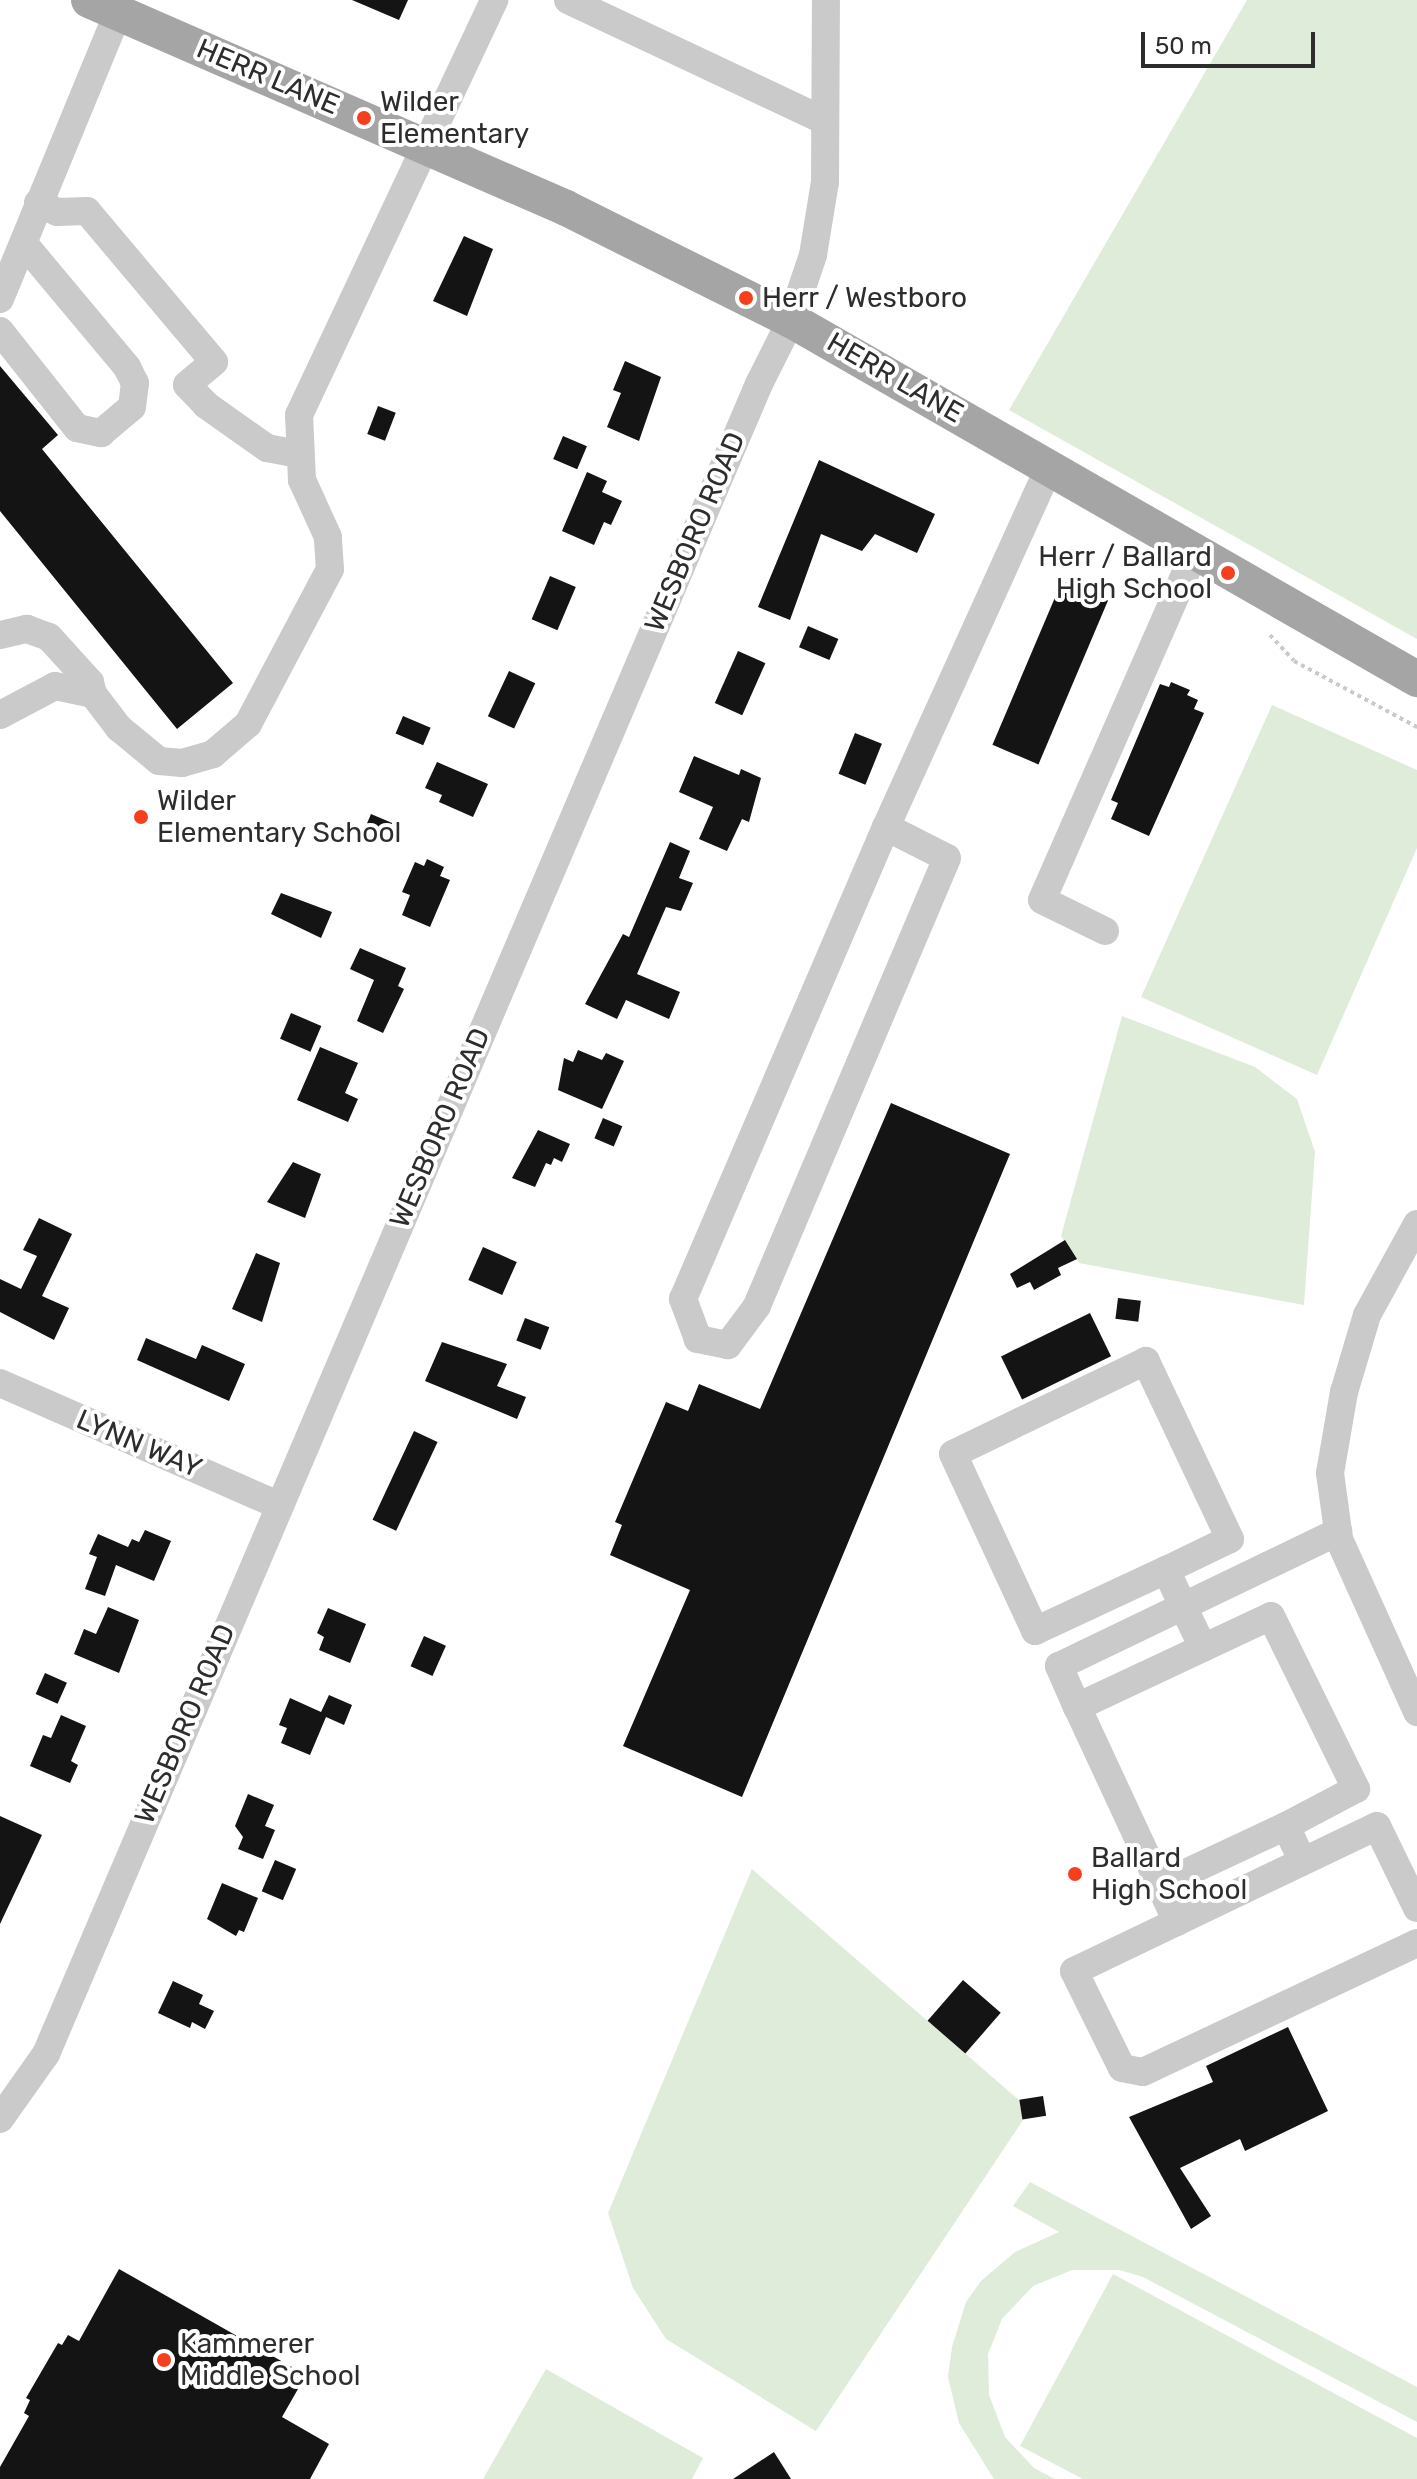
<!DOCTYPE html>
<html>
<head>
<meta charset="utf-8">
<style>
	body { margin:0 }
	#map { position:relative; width:1417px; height:2479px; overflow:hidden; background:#fff; font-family:Rubik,sans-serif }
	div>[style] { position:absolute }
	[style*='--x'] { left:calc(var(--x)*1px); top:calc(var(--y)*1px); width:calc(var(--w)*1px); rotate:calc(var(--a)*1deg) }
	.green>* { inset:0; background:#dfecd9 }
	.building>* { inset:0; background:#141414; transform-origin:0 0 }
	.path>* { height:4px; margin-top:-2px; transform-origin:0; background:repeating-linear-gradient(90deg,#cacaca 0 4px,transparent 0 8px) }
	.minor>* { height:28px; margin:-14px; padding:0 14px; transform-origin:14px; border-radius:14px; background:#cacaca }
	.major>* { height:36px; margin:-18px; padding:0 18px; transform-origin:18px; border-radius:18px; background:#a5a5a5 }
	.dots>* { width:22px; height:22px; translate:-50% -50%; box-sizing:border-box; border:4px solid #fff; border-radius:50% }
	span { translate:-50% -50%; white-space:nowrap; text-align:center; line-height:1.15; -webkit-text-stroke:8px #fff; paint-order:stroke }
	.street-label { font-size:28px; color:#2d2d2d }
	.poi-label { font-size:28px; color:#2d2d2d }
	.left { translate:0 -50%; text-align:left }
	.right { translate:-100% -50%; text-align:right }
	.scale { position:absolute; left:1141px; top:32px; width:174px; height:36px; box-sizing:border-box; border:4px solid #2d2d2d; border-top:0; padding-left:10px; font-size:24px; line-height:28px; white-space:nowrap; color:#2d2d2d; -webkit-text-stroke:6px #fff; paint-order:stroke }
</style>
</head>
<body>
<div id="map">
	<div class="green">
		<div style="clip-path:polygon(1247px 0,1417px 0,1417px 639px,1009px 410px)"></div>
		<div style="clip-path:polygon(1272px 705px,1417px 770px,1417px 848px,1317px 1075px,1141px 997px)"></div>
		<div style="clip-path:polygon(1122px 1016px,1255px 1067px,1297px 1099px,1315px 1152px,1304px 1305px,1079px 1263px,1061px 1236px)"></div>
		<div style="clip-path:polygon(752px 1869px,1019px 2100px,1023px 2120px,816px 2431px,666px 2339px,633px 2288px,608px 2213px)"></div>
		<div style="clip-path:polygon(1030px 2182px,1417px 2387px,1417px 2422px,1143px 2277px,1119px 2270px,1072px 2270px,1033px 2286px,1002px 2319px,988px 2354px,989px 2395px,1005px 2437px,1034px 2468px,1055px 2479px,994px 2479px,959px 2423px,948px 2377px,952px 2347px,966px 2302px,981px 2281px,1015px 2252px,1059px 2232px,1013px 2206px)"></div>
		<div style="clip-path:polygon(1113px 2274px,1417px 2438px,1417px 2479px,1083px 2479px,1020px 2446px)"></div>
		<div style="clip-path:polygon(546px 2369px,703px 2458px,692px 2479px,483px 2479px)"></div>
	</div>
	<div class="building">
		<div style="clip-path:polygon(352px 0,408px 0,399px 20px)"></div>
		<div style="clip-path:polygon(464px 236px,493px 249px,467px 316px,433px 301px)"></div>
		<div style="clip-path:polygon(625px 361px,661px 377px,639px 441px,607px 427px,621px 393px,613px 390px)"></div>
		<div style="clip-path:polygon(0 366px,58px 435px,42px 449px,233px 683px,177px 729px,0 511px)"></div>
		<div style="left:378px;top:406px;width:19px;height:30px;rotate:21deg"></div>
		<div style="left:563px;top:436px;width:26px;height:25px;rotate:23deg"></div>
		<div style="clip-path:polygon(819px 460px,935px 514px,917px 553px,875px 534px,862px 551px,821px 534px,790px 620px,758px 607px)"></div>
		<div style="clip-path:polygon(587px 472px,607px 481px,602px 492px,622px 501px,611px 525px,604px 522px,594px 545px,562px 531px)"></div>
		<div style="left:550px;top:576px;width:28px;height:47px;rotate:23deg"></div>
		<div style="left:1062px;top:581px;width:50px;height:178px;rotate:23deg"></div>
		<div style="left:808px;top:626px;width:33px;height:23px;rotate:23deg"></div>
		<div style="left:738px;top:651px;width:30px;height:57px;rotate:24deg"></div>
		<div style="left:509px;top:671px;width:29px;height:50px;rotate:25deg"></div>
		<div style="clip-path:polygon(1171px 682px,1190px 690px,1187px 695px,1198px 700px,1194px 709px,1204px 713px,1149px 836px,1111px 819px,1118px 803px,1111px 800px,1160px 684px,1169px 687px)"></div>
		<div style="left:403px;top:716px;width:30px;height:19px;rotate:23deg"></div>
		<div style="left:855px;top:733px;width:29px;height:44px;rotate:22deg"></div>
		<div style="clip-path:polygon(694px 756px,739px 775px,741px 769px,761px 778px,749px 822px,742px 819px,727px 851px,699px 839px,713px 807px,679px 792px)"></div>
		<div style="clip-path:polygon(437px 762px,488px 784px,473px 817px,439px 802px,442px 795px,425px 788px)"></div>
		<div style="left:371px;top:814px;width:23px;height:21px;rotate:23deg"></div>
		<div style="clip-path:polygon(670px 842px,690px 851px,679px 878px,693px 883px,681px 911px,666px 907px,637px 974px,680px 992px,669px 1019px,626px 1000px,617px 1019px,585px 1004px,623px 934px,629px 937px)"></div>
		<div style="clip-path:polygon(427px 859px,444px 867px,440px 876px,450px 880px,430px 927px,402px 915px,410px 895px,402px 892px,415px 862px,424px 866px)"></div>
		<div style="clip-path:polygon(281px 893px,332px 912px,321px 938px,271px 914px)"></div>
		<div style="clip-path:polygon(360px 948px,406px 968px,398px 986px,404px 989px,383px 1033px,357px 1021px,374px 980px,350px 969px)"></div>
		<div style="left:291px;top:1013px;width:33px;height:28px;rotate:23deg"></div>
		<div style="clip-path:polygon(320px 1047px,358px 1063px,345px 1093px,358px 1099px,348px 1122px,297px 1100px)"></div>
		<div style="clip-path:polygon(578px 1050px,602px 1060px,606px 1053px,624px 1061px,602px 1109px,558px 1090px,564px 1058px,573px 1062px)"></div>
		<div style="clip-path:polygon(891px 1103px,1010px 1154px,742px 1797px,623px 1746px,690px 1590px,610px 1555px,622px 1525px,615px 1522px,666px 1402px,688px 1411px,699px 1384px,760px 1409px)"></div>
		<div style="left:603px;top:1118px;width:21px;height:22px;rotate:23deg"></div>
		<div style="clip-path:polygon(538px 1130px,570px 1144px,562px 1162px,554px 1158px,551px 1165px,546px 1163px,535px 1187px,512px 1178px)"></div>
		<div style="clip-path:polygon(293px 1162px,321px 1174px,305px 1218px,267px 1202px)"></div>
		<div style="clip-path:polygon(39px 1218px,72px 1234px,42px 1296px,69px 1308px,54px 1340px,0 1312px,0 1279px,21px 1289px,37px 1256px,23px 1250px)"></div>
		<div style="clip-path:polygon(1065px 1240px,1077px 1259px,1058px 1268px,1061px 1275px,1034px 1290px,1030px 1282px,1017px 1288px,1010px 1274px)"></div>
		<div style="left:483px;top:1247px;width:37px;height:36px;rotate:24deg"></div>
		<div style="clip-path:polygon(256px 1253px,280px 1263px,262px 1322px,232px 1309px)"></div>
		<div style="left:1118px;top:1298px;width:23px;height:21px;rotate:7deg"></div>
		<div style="left:1090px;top:1313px;width:48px;height:99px;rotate:64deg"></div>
		<div style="left:525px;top:1318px;width:26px;height:24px;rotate:21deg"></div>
		<div style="clip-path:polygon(146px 1338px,196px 1359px,202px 1345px,245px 1364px,229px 1401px,137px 1360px)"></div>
		<div style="clip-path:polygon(442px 1342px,507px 1364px,497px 1386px,526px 1397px,517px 1419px,425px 1381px)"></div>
		<div style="left:414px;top:1431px;width:26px;height:98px;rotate:25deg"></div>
		<div style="clip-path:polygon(145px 1530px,171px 1541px,154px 1581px,116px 1565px,105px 1596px,85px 1589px,97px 1557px,89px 1554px,98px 1534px,128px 1547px,132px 1539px,139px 1542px)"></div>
		<div style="clip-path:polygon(108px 1607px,139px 1620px,119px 1673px,74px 1654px,84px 1629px,96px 1634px)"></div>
		<div style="clip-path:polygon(328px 1608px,366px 1624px,350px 1663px,319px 1650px,324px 1637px,317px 1633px)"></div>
		<div style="left:424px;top:1636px;width:24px;height:33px;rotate:24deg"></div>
		<div style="left:45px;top:1673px;width:24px;height:23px;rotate:24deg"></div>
		<div style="clip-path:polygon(329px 1695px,352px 1705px,344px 1725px,326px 1717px,310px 1755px,281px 1743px,287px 1728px,279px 1725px,290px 1698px,321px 1712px)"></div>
		<div style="clip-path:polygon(61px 1715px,86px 1726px,71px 1761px,78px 1765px,70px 1783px,30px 1766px,43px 1735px,51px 1738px)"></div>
		<div style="clip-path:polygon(248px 1794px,274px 1805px,265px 1826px,275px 1830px,263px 1859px,238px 1849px,243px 1837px,235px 1826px)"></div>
		<div style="clip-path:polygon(0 1816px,42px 1835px,0 1924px)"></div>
		<div style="left:275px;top:1860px;width:23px;height:34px;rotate:23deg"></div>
		<div style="clip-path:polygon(222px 1883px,258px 1898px,244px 1932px,239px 1930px,236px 1936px,207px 1919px)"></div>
		<div style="left:963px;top:1980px;width:50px;height:54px;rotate:41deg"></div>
		<div style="clip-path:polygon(173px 1981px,203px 1995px,199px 2004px,214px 2011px,205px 2029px,192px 2022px,190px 2028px,158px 2013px)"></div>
		<div style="clip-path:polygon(1288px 2027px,1328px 2111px,1245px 2151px,1240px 2139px,1180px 2168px,1211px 2216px,1191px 2229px,1129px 2117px,1213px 2082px,1206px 2066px)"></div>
		<div style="left:1043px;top:2096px;width:20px;height:24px;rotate:81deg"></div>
		<div style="clip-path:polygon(119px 2269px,306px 2375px,282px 2417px,329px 2444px,310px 2479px,0 2479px,0 2467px,29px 2416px,24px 2413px,30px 2400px,26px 2398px,58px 2343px,62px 2345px,68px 2335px,79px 2341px)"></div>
		<div style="clip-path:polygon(774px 2452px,791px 2479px,733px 2479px)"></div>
	</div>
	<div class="path">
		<div style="--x:1270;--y:635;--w:35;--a:47"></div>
		<div style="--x:1294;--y:661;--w:140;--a:28.2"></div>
	</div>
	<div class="minor">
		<div style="--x:568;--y:0;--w:282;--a:25.2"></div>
		<div style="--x:38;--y:203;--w:21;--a:25"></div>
		<div style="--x:57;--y:212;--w:30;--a:-2"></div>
		<div style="--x:87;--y:211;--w:197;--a:49.9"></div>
		<div style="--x:214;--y:362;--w:35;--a:140"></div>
		<div style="--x:187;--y:385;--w:28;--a:46"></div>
		<div style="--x:206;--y:405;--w:75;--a:35.2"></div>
		<div style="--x:267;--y:448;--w:33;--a:11"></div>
		<div style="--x:0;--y:299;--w:310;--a:-67.6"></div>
		<div style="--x:0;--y:331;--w:124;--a:51.6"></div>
		<div style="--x:77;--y:428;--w:25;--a:12"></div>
		<div style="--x:101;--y:433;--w:40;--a:-40"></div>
		<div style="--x:132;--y:407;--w:24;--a:-83"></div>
		<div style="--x:135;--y:383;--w:18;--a:-117"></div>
		<div style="--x:127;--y:367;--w:160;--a:-129.9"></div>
		<div style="--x:0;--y:635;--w:28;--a:-13"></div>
		<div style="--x:27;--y:629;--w:23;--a:20"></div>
		<div style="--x:49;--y:637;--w:61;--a:47.7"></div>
		<div style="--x:90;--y:682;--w:12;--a:76"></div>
		<div style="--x:93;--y:694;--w:43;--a:52.6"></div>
		<div style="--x:119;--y:728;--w:52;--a:39.5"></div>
		<div style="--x:159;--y:761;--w:23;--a:5"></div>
		<div style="--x:182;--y:763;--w:32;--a:-16"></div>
		<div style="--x:213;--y:754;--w:46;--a:-40.6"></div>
		<div style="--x:248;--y:724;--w:175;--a:-62.1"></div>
		<div style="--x:330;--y:569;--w:32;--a:-94"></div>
		<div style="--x:328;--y:537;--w:63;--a:-114.5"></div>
		<div style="--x:302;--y:480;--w:65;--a:-92.6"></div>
		<div style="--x:299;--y:415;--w:459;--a:-64.8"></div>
		<div style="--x:0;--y:715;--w:62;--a:-27.8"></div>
		<div style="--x:55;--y:686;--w:39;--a:12"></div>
		<div style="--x:886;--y:827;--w:68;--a:26.9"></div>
		<div style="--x:947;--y:858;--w:487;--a:113"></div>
		<div style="--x:757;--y:1306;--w:49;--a:126.6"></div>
		<div style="--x:728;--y:1345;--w:31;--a:-169"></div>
		<div style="--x:698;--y:1339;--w:43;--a:-110.6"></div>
		<div style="--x:683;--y:1299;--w:514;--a:-66.73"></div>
		<div style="--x:886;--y:827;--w:394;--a:-65.6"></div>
		<div style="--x:1105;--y:931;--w:70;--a:-153.8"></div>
		<div style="--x:1042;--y:900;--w:378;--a:-66.3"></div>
		<div style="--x:1417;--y:1224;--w:104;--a:118.8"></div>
		<div style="--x:1367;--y:1315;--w:80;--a:106.6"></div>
		<div style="--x:1344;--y:1392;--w:82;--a:99.8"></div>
		<div style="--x:1330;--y:1473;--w:67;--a:82.2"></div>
		<div style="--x:1339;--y:1539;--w:190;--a:65.7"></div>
		<div style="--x:0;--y:1383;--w:304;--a:23.7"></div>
		<div style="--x:1166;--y:1570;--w:71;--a:-25.8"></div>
		<div style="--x:1230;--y:1539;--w:197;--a:-115.3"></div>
		<div style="--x:1146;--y:1361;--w:214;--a:154.3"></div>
		<div style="--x:953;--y:1454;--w:195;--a:65.1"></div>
		<div style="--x:1035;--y:1631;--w:145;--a:-25"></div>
		<div style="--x:1166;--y:1570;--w:86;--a:64.6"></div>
		<div style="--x:1077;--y:1707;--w:45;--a:-113.7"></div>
		<div style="--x:1059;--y:1666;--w:310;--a:-25.7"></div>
		<div style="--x:1160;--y:1885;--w:139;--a:-25.1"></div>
		<div style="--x:1417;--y:1908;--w:91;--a:-116"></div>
		<div style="--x:1377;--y:1826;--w:336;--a:154.4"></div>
		<div style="--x:1074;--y:1971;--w:108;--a:63.7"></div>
		<div style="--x:1122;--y:2068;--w:21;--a:11"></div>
		<div style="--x:1143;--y:2072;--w:303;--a:-25.2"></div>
		<div style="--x:1177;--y:1922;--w:237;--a:-114.9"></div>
		<div style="--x:1077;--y:1707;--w:214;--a:-25.1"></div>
		<div style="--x:1271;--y:1616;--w:193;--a:63.8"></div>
		<div style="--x:1356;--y:1789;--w:79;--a:152.1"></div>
		<div style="--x:1286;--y:1826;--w:38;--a:65"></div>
		<div style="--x:0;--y:2119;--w:80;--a:-54.7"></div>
		<div style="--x:46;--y:2054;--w:1816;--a:-66.88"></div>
		<div style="--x:759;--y:384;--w:72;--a:-63.4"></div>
		<div style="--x:791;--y:320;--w:69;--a:-71.3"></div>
		<div style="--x:813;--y:255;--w:74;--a:-80.7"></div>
		<div style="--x:825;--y:182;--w:182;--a:-89.7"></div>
	</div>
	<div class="major">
		<div style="--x:89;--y:0;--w:520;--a:23.56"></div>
		<div style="--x:566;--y:208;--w:251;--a:26.5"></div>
		<div style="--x:791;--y:320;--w:722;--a:29.83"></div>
	</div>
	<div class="dots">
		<div style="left:364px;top:118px;background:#f6401d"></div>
		<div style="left:746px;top:298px;background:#f6401d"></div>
		<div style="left:1228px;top:573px;background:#f6401d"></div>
		<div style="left:141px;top:817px;background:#f6401d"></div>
		<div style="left:1075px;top:1874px;background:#f6401d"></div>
		<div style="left:164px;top:2360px;background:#f6401d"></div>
	</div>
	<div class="street-label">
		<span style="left:268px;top:77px;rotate:23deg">HERR LANE</span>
		<span style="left:895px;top:378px;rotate:30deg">HERR LANE</span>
		<span style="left:695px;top:532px;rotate:-67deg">WESBORO ROAD</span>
		<span style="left:440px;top:1128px;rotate:-67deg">WESBORO ROAD</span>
		<span style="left:139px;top:1444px;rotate:23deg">LYNN WAY</span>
		<span style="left:185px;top:1724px;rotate:-67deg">WESBORO ROAD</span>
	</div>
	<div class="poi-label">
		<span class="left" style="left:380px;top:118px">Wilder<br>Elementary</span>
		<span class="left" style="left:762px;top:298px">Herr / Westboro</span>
		<span class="right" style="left:1212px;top:573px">Herr / Ballard<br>High School</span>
		<span class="left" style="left:157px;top:817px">Wilder<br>Elementary School</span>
		<span class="left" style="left:1091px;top:1874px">Ballard<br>High School</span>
		<span class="left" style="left:180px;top:2360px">Kammerer<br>Middle School</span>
	</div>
	<div class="scale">50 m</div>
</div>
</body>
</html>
